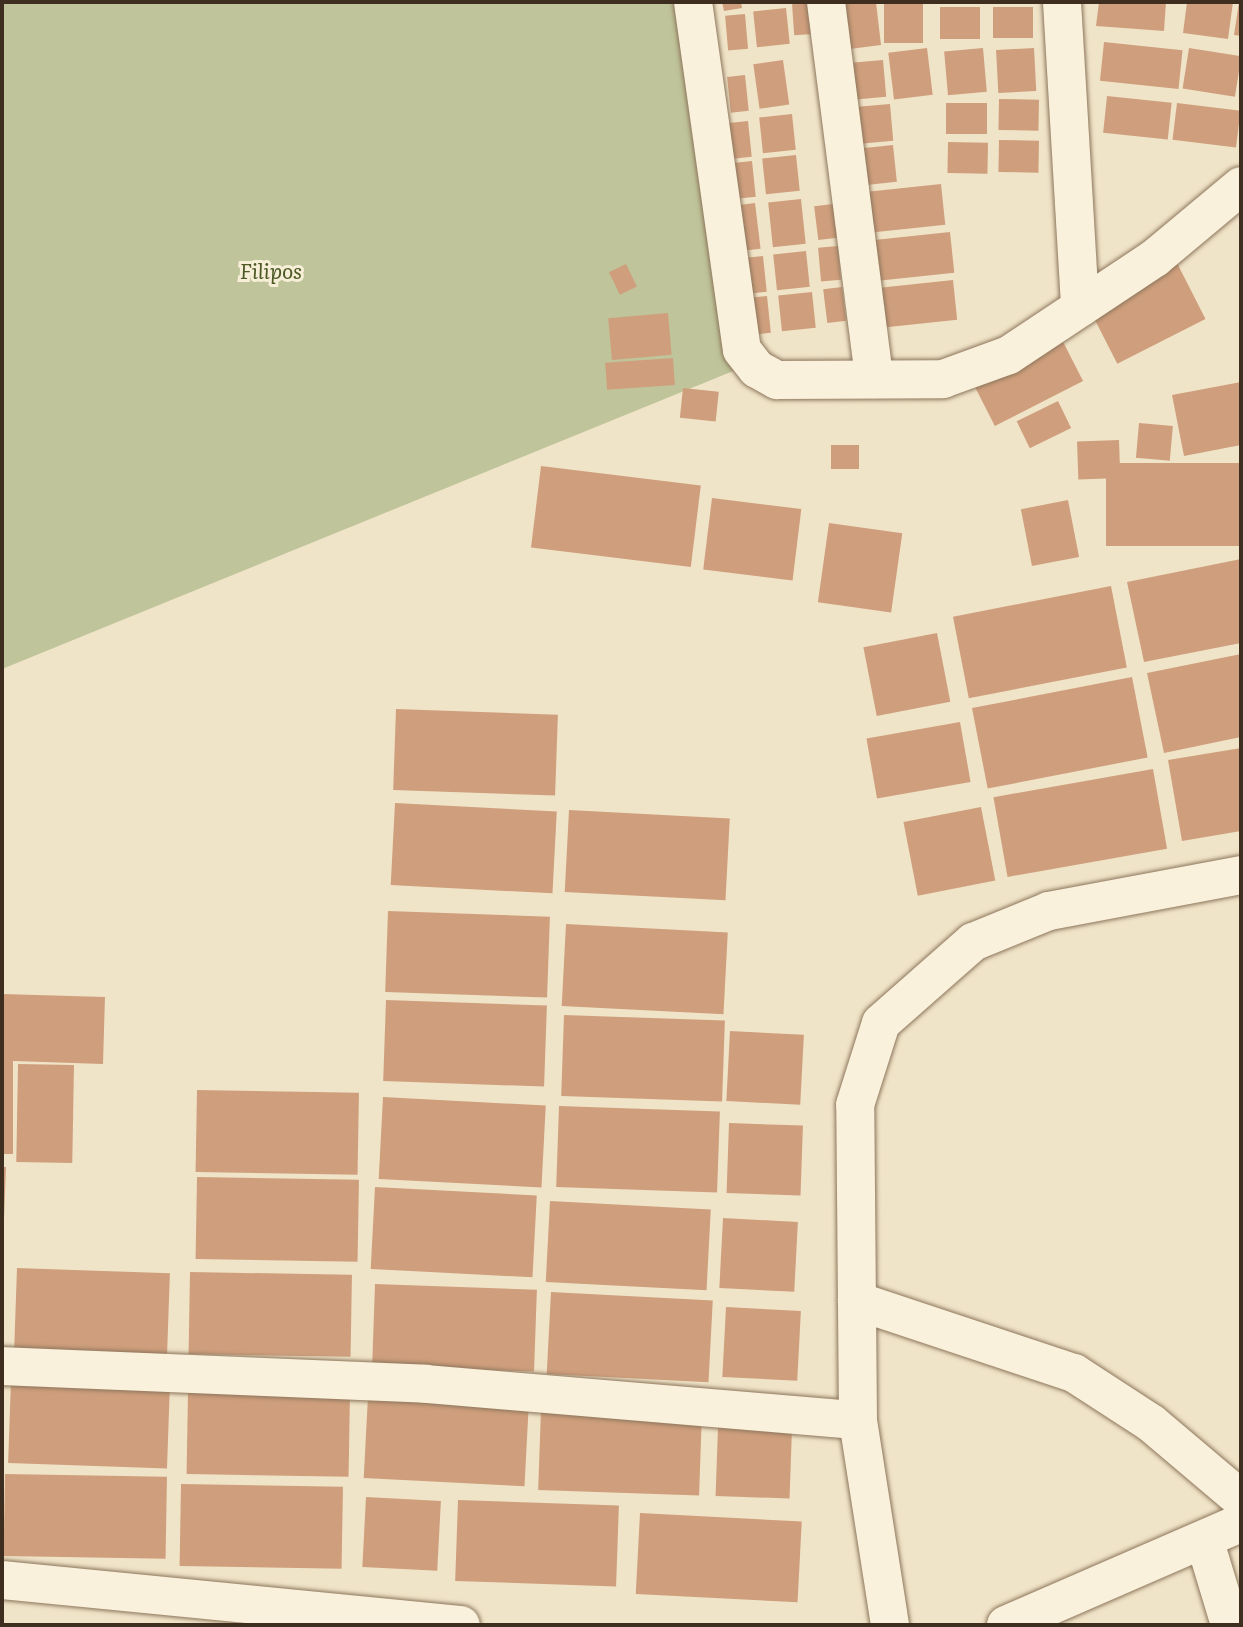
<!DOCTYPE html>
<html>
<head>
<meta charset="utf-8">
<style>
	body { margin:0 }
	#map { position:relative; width:1243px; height:1627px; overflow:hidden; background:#f0e4c8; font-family:Literata,serif }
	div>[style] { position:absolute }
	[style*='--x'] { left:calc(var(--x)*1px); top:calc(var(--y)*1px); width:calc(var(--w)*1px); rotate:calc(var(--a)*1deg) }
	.cemetery>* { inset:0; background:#bfc49a }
	.building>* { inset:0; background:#cf9f7d; transform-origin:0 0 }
	.roads { filter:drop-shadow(0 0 2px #8d765c) drop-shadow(0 0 2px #8d765c) }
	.street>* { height:38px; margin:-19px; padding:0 19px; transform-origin:19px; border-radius:19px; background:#faf1dc }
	span { translate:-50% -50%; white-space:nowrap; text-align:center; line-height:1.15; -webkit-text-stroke:6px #f7eed8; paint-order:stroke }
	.park-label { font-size:21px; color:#4d5a26; font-style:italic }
	.frame { position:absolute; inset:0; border:4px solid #3d2e20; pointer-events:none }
</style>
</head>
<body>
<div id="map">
	<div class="cemetery">
		<div style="clip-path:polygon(2px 2px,709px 2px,748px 365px,2px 669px)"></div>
	</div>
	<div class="building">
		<div style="clip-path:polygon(722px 2px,741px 2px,742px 8px,724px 11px)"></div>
		<div style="clip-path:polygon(840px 2px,876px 2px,881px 45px,842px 50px)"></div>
		<div style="left:884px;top:2px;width:39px;height:41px"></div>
		<div style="clip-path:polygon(1099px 2px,1166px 2px,1164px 31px,1096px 26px)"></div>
		<div style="clip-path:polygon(1187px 2px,1233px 2px,1228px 39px,1183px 33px)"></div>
		<div style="clip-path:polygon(1239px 2px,1241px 2px,1241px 36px,1234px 35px)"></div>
		<div style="left:811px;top:3px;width:31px;height:19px;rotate:86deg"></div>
		<div style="left:980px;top:7px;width:32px;height:40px;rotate:90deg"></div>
		<div style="left:993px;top:7px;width:40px;height:31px"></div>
		<div style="left:786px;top:8px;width:36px;height:33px;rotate:84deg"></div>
		<div style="left:745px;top:14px;width:35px;height:20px;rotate:85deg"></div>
		<div style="left:1104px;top:42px;width:79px;height:39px;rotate:6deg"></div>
		<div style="left:927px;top:48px;width:47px;height:39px;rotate:83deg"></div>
		<div style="left:983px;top:48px;width:44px;height:39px;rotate:85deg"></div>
		<div style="left:1034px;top:48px;width:43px;height:38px;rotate:87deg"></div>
		<div style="left:1189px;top:48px;width:53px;height:41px;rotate:9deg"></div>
		<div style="left:783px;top:60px;width:45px;height:30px;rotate:82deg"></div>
		<div style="left:883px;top:60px;width:37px;height:38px;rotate:85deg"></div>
		<div style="left:745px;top:75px;width:36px;height:18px;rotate:84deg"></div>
		<div style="left:1107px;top:96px;width:65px;height:37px;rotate:6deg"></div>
		<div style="left:999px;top:99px;width:40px;height:31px;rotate:1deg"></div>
		<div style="left:946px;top:103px;width:41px;height:31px"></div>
		<div style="left:1177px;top:103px;width:64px;height:37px;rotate:7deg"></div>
		<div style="left:890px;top:104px;width:37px;height:38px;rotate:85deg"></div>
		<div style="left:792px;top:114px;width:36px;height:33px;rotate:84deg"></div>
		<div style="left:748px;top:121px;width:36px;height:19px;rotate:84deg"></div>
		<div style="left:999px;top:140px;width:40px;height:32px;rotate:1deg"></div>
		<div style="left:948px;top:142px;width:40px;height:31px;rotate:1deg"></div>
		<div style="left:893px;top:145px;width:37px;height:38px;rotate:84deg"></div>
		<div style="left:796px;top:155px;width:36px;height:34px;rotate:84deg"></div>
		<div style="left:752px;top:161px;width:36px;height:19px;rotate:84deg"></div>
		<div style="left:941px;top:184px;width:41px;height:93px;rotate:84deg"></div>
		<div style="left:801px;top:199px;width:45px;height:33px;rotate:84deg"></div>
		<div style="left:755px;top:203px;width:46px;height:18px;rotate:83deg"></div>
		<div style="left:833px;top:204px;width:34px;height:19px;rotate:83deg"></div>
		<div style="left:950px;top:232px;width:41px;height:93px;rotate:84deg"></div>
		<div style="left:838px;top:246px;width:34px;height:20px;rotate:85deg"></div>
		<div style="left:806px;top:251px;width:36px;height:33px;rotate:84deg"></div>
		<div style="left:763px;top:256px;width:36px;height:19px;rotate:84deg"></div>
		<div style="left:1176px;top:261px;width:65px;height:99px;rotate:63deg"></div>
		<div style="left:626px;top:264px;width:25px;height:19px;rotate:64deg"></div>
		<div style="left:953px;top:280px;width:40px;height:95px;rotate:84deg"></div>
		<div style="left:842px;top:287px;width:34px;height:19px;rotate:83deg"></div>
		<div style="left:812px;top:292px;width:36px;height:34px;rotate:84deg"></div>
		<div style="left:767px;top:296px;width:37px;height:19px;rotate:84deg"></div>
		<div style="left:668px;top:313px;width:42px;height:60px;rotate:85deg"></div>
		<div style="left:1054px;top:324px;width:64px;height:99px;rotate:63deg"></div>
		<div style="left:673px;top:358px;width:27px;height:68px;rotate:86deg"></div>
		<div style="clip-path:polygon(1241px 382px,1241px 445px,1184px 456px,1172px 395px)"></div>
		<div style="left:683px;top:388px;width:36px;height:30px;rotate:6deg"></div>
		<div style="left:1058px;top:401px;width:30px;height:46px;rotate:64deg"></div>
		<div style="left:1139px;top:423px;width:34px;height:35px;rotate:5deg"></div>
		<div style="left:1119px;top:440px;width:38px;height:42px;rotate:88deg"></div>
		<div style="left:831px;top:445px;width:28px;height:24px"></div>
		<div style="left:1241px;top:463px;width:83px;height:135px;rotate:90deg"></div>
		<div style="left:541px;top:466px;width:161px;height:82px;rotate:7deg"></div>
		<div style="left:712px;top:498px;width:90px;height:72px;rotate:7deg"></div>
		<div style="left:1068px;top:500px;width:58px;height:48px;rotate:79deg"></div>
		<div style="left:829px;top:523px;width:74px;height:80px;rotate:8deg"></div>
		<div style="clip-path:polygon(1241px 559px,1241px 643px,1144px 662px,1127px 582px)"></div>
		<div style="left:1111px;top:586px;width:83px;height:161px;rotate:79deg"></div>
		<div style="left:937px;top:633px;width:70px;height:75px;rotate:79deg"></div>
		<div style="clip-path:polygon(1241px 654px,1241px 737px,1164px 753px,1147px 673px)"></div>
		<div style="left:1132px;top:677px;width:82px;height:163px;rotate:79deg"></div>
		<div style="left:396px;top:709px;width:162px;height:81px;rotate:2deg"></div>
		<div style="left:960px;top:722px;width:61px;height:95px;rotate:80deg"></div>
		<div style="clip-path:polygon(1241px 748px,1241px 831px,1182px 841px,1168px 760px)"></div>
		<div style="left:1153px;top:769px;width:81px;height:162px;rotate:80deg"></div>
		<div style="left:395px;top:803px;width:162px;height:82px;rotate:3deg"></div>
		<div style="left:981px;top:807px;width:75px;height:79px;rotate:79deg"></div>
		<div style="left:569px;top:810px;width:161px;height:82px;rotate:3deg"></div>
		<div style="left:388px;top:911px;width:162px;height:81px;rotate:2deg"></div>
		<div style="left:566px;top:924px;width:162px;height:82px;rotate:3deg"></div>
		<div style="clip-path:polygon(2px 994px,105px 997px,103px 1064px,13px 1061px,13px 1154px,2px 1154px)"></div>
		<div style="left:386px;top:1000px;width:161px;height:81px;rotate:2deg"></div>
		<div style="left:564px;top:1015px;width:161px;height:81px;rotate:2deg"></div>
		<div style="left:730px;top:1031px;width:74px;height:70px;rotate:3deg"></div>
		<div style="left:18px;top:1064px;width:56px;height:98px;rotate:1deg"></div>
		<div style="left:197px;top:1090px;width:162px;height:82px;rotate:1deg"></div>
		<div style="left:383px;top:1097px;width:163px;height:82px;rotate:3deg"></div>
		<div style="left:559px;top:1106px;width:161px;height:81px;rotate:2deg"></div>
		<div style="left:729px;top:1123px;width:74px;height:70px;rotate:2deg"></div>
		<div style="clip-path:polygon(2px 1167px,6px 1167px,4px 1219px,2px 1219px)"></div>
		<div style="left:197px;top:1177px;width:162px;height:82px;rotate:1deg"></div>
		<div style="left:375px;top:1187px;width:162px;height:82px;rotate:3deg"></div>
		<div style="left:550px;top:1201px;width:161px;height:81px;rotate:3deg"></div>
		<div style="left:723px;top:1218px;width:75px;height:70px;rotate:3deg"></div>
		<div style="left:17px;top:1268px;width:153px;height:81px;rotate:2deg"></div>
		<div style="left:190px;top:1272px;width:162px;height:82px;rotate:1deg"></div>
		<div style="left:375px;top:1284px;width:162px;height:82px;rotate:2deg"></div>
		<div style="left:551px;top:1292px;width:162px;height:82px;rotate:3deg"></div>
		<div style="left:726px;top:1307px;width:75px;height:70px;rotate:3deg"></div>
		<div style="left:11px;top:1380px;width:159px;height:83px;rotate:2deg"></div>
		<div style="left:188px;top:1392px;width:162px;height:82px;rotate:1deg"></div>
		<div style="left:368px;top:1396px;width:161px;height:82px;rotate:3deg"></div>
		<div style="left:541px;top:1409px;width:161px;height:81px;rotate:2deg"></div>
		<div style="left:718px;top:1427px;width:74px;height:69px;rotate:2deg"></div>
		<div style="left:5px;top:1474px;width:162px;height:82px;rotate:1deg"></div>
		<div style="left:181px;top:1484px;width:162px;height:82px;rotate:1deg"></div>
		<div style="left:366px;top:1497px;width:75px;height:70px;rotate:3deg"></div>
		<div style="left:458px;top:1500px;width:161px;height:81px;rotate:2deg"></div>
		<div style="left:640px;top:1513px;width:162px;height:81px;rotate:3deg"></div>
	</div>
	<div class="roads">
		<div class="street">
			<div style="--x:693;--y:2;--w:351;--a:82"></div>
			<div style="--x:742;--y:350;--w:24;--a:52"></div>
			<div style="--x:757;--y:369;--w:23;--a:29"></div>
			<div style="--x:777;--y:380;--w:166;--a:-0.3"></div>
			<div style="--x:943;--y:379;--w:70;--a:-20"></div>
			<div style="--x:1009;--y:355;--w:175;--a:-33.6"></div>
			<div style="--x:1155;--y:258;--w:112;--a:-39.9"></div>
			<div style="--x:826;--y:2;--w:380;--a:82.7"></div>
			<div style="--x:1062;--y:2;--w:306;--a:86.6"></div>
			<div style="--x:857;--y:1301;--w:229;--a:18.4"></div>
			<div style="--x:1074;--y:1373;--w:92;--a:33"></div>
			<div style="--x:1151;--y:1423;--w:118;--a:40.2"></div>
			<div style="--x:2;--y:1366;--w:424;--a:2.4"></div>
			<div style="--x:426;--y:1384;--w:433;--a:4.8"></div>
			<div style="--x:1205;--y:1542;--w:87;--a:73.2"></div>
			<div style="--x:2;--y:1580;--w:461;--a:5.6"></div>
			<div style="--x:890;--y:1625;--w:207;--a:-98.9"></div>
			<div style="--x:858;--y:1420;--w:315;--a:-90.5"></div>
			<div style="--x:855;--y:1105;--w:86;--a:-72.4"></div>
			<div style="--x:881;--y:1023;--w:123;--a:-41.4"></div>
			<div style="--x:973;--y:942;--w:82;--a:-22.2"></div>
			<div style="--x:1049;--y:911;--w:195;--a:-10.6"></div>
			<div style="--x:1006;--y:1625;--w:256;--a:-23.5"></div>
		</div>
	</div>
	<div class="park-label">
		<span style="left:271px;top:270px">Filipos</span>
	</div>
	<div class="frame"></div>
</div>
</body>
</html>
